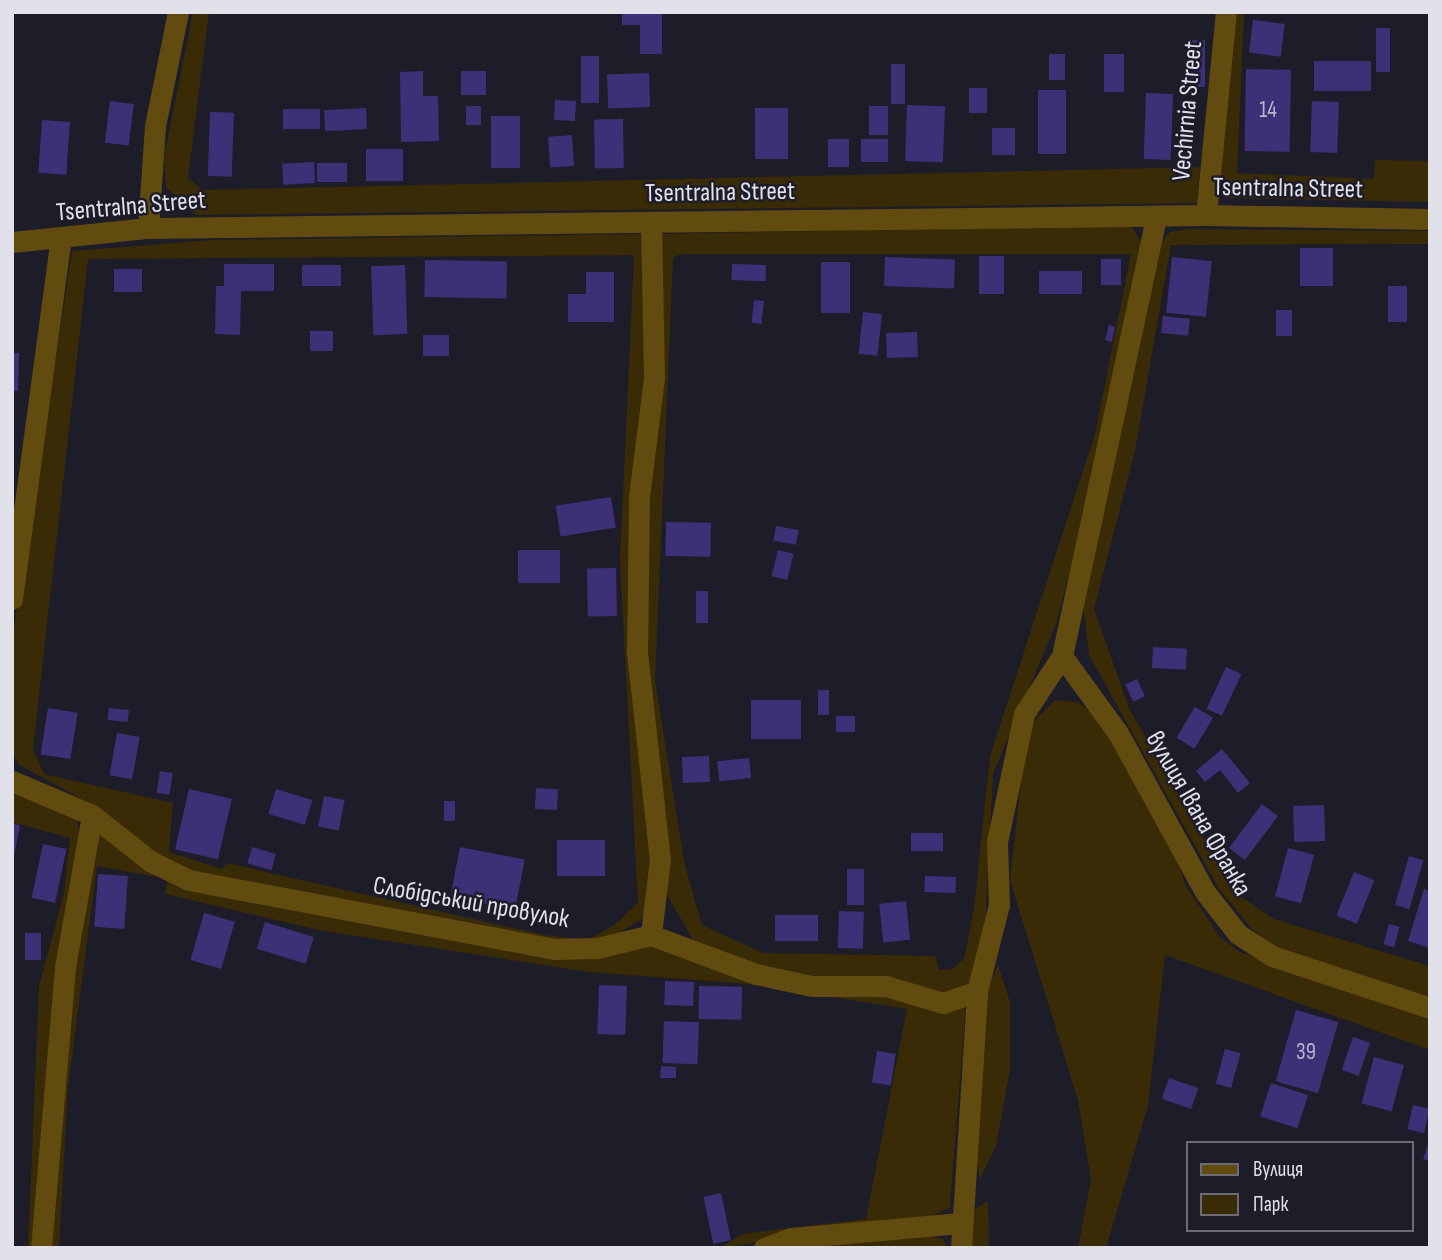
<!DOCTYPE html>
<html>
<head>
<meta charset="utf-8">
<style>
	body { margin:0 }
	#map { position:relative; width:1442px; height:1260px; overflow:hidden; background:#1d1c29; font-family:"Sofia Sans Condensed",sans-serif }
	div>[style] { position:absolute }
	[style*='--x'] { left:calc(var(--x)*1px); top:calc(var(--y)*1px); width:calc(var(--w)*1px); rotate:calc(var(--a)*1deg) }
	.green>* { inset:0; background:#392b06 }
	.building>* { inset:0; background:#3e3077; transform-origin:0 0 }
	.minor>* { height:21px; margin:-10.5px; padding:0 10.5px; transform-origin:10.5px; border-radius:10.5px; background:#614b0f }
	.tertiary>* { height:21px; margin:-10.5px; padding:0 10.5px; transform-origin:10.5px; border-radius:10.5px; background:#614b0f }
	span { translate:-50% -50%; white-space:nowrap; text-align:center; line-height:1.15; -webkit-text-stroke:5px #1d1c29; paint-order:stroke }
	.number-label { font-size:23px; color:#b8b5cd }
	.number-label span { -webkit-text-stroke-width:0 }
	.street-label { font-size:26px; color:#e1e1ea }
	.frame { position:absolute; inset:0; border:14px solid #e1e1ea; pointer-events:none }
	.legend { position:absolute; left:1186px; top:1141px; width:228px; height:91px; box-sizing:border-box; background:#1d1c29; border:2px solid #6b6b76; margin:0; padding:9px 12px; list-style:none; font-size:21px; color:#e1e1ea }
	.legend li { display:flex; align-items:center; gap:14px; height:35px }
	.legend b { width:35px; border:2px solid #6b6b76 }
</style>
</head>
<body>
<div id="map">
	<div class="green">
		<div style="clip-path:polygon(193px 12px,209px 12px,188px 178px,202px 190px,1200px 167px,1197px 203px,196px 215px,166px 187px,164px 157px)"></div>
		<div style="clip-path:polygon(1230px 12px,1244px 12px,1237px 173px,1374px 179px,1375px 160px,1430px 161px,1430px 202px,1224px 198px,1219px 183px)"></div>
		<div style="clip-path:polygon(evenodd,1131px 225px,1141px 243px,1076px 549px,1056px 624px,993px 774px,985px 930px,972px 984px,957px 994px,785px 977px,696px 945px,667px 895px,644px 613px,662px 234px,1131px 225px,680px 254px,1131px 254px,1095px 434px,990px 756px,974px 908px,964px 959px,952px 969px,939px 970px,935px 956px,763px 953px,702px 925px,685px 866px,655px 681px,673px 258px,680px 254px)"></div>
		<div style="clip-path:polygon(1186px 229px,1430px 231px,1430px 244px,1171px 245px,1135px 451px,1094px 609px,1129px 708px,1235px 893px,1274px 919px,1430px 966px,1430px 999px,1281px 952px,1253px 930px,1219px 889px,1089px 655px,1083px 605px,1162px 242px,1170px 232px)"></div>
		<div style="clip-path:polygon(evenodd,645px 234px,648px 385px,635px 509px,635px 667px,655px 876px,642px 919px,601px 944px,550px 945px,181px 871px,85px 801px,18px 764px,12px 752px,12px 641px,72px 251px,212px 240px,645px 234px,634px 255px,620px 560px,638px 903px,613px 926px,587px 940px,544px 935px,227px 863px,222px 869px,169px 852px,173px 803px,44px 774px,33px 750px,88px 259px,634px 255px)"></div>
		<div style="clip-path:polygon(1055px 700px,1077px 702px,1101px 719px,1174px 846px,1185px 885px,1220px 937px,1240px 952px,1430px 1015px,1430px 1050px,1165px 955px,1148px 1106px,1106px 1248px,1078px 1248px,1091px 1180px,1078px 1100px,1010px 880px,1027px 728px)"></div>
		<div style="clip-path:polygon(12px 788px,63px 807px,77px 820px,81px 844px,36px 1248px,28px 1248px,39px 986px,64px 893px,70px 838px,12px 822px)"></div>
		<div style="clip-path:polygon(100px 835px,140px 860px,504px 948px,654px 946px,877px 993px,966px 1003px,950px 1207px,927px 1219px,720px 1248px,742px 1234px,866px 1219px,907px 1009px,749px 984px,589px 972px,323px 931px,165px 894px,168px 879px,97px 866px,68px 1087px,59px 1248px,49px 1248px,66px 1018px)"></div>
		<div style="clip-path:polygon(998px 965px,1010px 1002px,1010px 1070px,996px 1146px,980px 1179px,974px 1151px,981px 1006px)"></div>
		<div style="clip-path:polygon(988px 1201px,989px 1248px,971px 1248px,973px 1211px)"></div>
		<div style="clip-path:polygon(922px 1234px,943px 1239px,947px 1248px,787px 1248px)"></div>
	</div>
	<div class="building">
		<div style="clip-path:polygon(622px 12px,662px 12px,662px 54px,640px 54px,640px 25px,622px 25px)"></div>
		<div style="left:1253px;top:20px;width:32px;height:33px;rotate:7deg"></div>
		<div style="left:1376px;top:28px;width:14px;height:44px"></div>
		<div style="left:1186px;top:40px;width:19px;height:47px"></div>
		<div style="left:1049px;top:54px;width:16px;height:26px"></div>
		<div style="left:1104px;top:54px;width:20px;height:38px"></div>
		<div style="left:581px;top:56px;width:18px;height:47px"></div>
		<div style="left:1314px;top:61px;width:57px;height:30px"></div>
		<div style="left:891px;top:64px;width:14px;height:40px"></div>
		<div style="left:1246px;top:69px;width:45px;height:82px;rotate:1deg"></div>
		<div style="clip-path:polygon(423px 71px,423px 96px,438px 96px,439px 141px,401px 142px,400px 72px)"></div>
		<div style="left:461px;top:71px;width:25px;height:24px"></div>
		<div style="left:649px;top:73px;width:34px;height:42px;rotate:88deg"></div>
		<div style="left:969px;top:88px;width:18px;height:25px"></div>
		<div style="left:1038px;top:90px;width:28px;height:64px"></div>
		<div style="left:1146px;top:93px;width:27px;height:66px;rotate:2deg"></div>
		<div style="left:555px;top:100px;width:21px;height:20px;rotate:3deg"></div>
		<div style="left:110px;top:101px;width:24px;height:42px;rotate:7deg"></div>
		<div style="left:1312px;top:101px;width:27px;height:51px;rotate:2deg"></div>
		<div style="left:907px;top:105px;width:38px;height:56px;rotate:2deg"></div>
		<div style="left:481px;top:106px;width:19px;height:15px;rotate:90deg"></div>
		<div style="left:869px;top:106px;width:19px;height:29px"></div>
		<div style="left:366px;top:108px;width:21px;height:42px;rotate:87deg"></div>
		<div style="left:755px;top:108px;width:33px;height:51px"></div>
		<div style="left:283px;top:109px;width:37px;height:20px"></div>
		<div style="left:210px;top:112px;width:24px;height:64px;rotate:2deg"></div>
		<div style="left:491px;top:116px;width:29px;height:52px"></div>
		<div style="left:623px;top:119px;width:49px;height:29px;rotate:89deg"></div>
		<div style="left:42px;top:120px;width:28px;height:53px;rotate:4deg"></div>
		<div style="left:992px;top:128px;width:23px;height:27px"></div>
		<div style="left:572px;top:135px;width:31px;height:24px;rotate:86deg"></div>
		<div style="left:828px;top:139px;width:21px;height:28px"></div>
		<div style="left:861px;top:139px;width:27px;height:23px"></div>
		<div style="left:403px;top:149px;width:32px;height:37px;rotate:90deg"></div>
		<div style="left:314px;top:162px;width:21px;height:32px;rotate:87deg"></div>
		<div style="left:317px;top:163px;width:30px;height:19px"></div>
		<div style="left:1300px;top:248px;width:33px;height:38px"></div>
		<div style="left:979px;top:256px;width:25px;height:38px"></div>
		<div style="left:885px;top:257px;width:70px;height:29px;rotate:2deg"></div>
		<div style="left:1172px;top:257px;width:40px;height:56px;rotate:6deg"></div>
		<div style="left:1101px;top:259px;width:20px;height:26px"></div>
		<div style="left:425px;top:260px;width:82px;height:37px;rotate:1deg"></div>
		<div style="left:821px;top:262px;width:29px;height:51px"></div>
		<div style="clip-path:polygon(224px 264px,274px 264px,274px 291px,241px 291px,240px 335px,215px 334px,216px 286px,224px 286px)"></div>
		<div style="left:732px;top:264px;width:34px;height:16px;rotate:2deg"></div>
		<div style="left:302px;top:265px;width:39px;height:21px"></div>
		<div style="left:405px;top:265px;width:69px;height:34px;rotate:88deg"></div>
		<div style="left:114px;top:269px;width:28px;height:23px"></div>
		<div style="left:1039px;top:271px;width:43px;height:23px"></div>
		<div style="clip-path:polygon(586px 272px,614px 272px,614px 322px,568px 322px,568px 294px,586px 294px)"></div>
		<div style="left:1388px;top:286px;width:19px;height:36px"></div>
		<div style="left:754px;top:300px;width:10px;height:23px;rotate:6deg"></div>
		<div style="left:1276px;top:310px;width:16px;height:26px"></div>
		<div style="left:863px;top:312px;width:19px;height:42px;rotate:6deg"></div>
		<div style="left:1163px;top:316px;width:27px;height:17px;rotate:6deg"></div>
		<div style="clip-path:polygon(1109px 325px,1115px 327px,1112px 342px,1105px 340px)"></div>
		<div style="left:310px;top:331px;width:23px;height:20px"></div>
		<div style="left:917px;top:332px;width:25px;height:31px;rotate:88deg"></div>
		<div style="left:423px;top:335px;width:26px;height:21px"></div>
		<div style="clip-path:polygon(12px 353px,19px 353px,18px 391px,12px 391px)"></div>
		<div style="left:611px;top:497px;width:31px;height:56px;rotate:81deg"></div>
		<div style="left:666px;top:522px;width:45px;height:34px;rotate:1deg"></div>
		<div style="left:776px;top:526px;width:23px;height:15px;rotate:10deg"></div>
		<div style="left:518px;top:550px;width:42px;height:33px"></div>
		<div style="left:778px;top:550px;width:16px;height:27px;rotate:14deg"></div>
		<div style="left:616px;top:568px;width:48px;height:29px;rotate:89deg"></div>
		<div style="left:696px;top:591px;width:12px;height:32px"></div>
		<div style="left:1153px;top:647px;width:34px;height:21px;rotate:3deg"></div>
		<div style="left:1226px;top:667px;width:17px;height:46px;rotate:25deg"></div>
		<div style="left:1137px;top:679px;width:19px;height:13px;rotate:65deg"></div>
		<div style="left:818px;top:690px;width:11px;height:25px"></div>
		<div style="left:751px;top:700px;width:50px;height:39px"></div>
		<div style="left:1195px;top:707px;width:21px;height:36px;rotate:31deg"></div>
		<div style="left:48px;top:708px;width:30px;height:47px;rotate:9deg"></div>
		<div style="left:109px;top:708px;width:20px;height:12px;rotate:6deg"></div>
		<div style="left:836px;top:716px;width:19px;height:16px"></div>
		<div style="left:117px;top:733px;width:23px;height:43px;rotate:10deg"></div>
		<div style="clip-path:polygon(1222px 749px,1250px 783px,1238px 793px,1220px 770px,1205px 782px,1196px 771px)"></div>
		<div style="left:709px;top:756px;width:26px;height:27px;rotate:88deg"></div>
		<div style="left:749px;top:758px;width:20px;height:32px;rotate:84deg"></div>
		<div style="left:160px;top:771px;width:13px;height:22px;rotate:9deg"></div>
		<div style="left:536px;top:788px;width:22px;height:21px;rotate:3deg"></div>
		<div style="left:189px;top:789px;width:44px;height:62px;rotate:13deg"></div>
		<div style="left:276px;top:789px;width:38px;height:26px;rotate:17deg"></div>
		<div style="left:324px;top:796px;width:21px;height:31px;rotate:11deg"></div>
		<div style="left:444px;top:801px;width:11px;height:20px"></div>
		<div style="left:1262px;top:804px;width:20px;height:55px;rotate:37deg"></div>
		<div style="left:1324px;top:805px;width:36px;height:31px;rotate:88deg"></div>
		<div style="clip-path:polygon(12px 824px,20px 825px,14px 856px,12px 856px)"></div>
		<div style="left:911px;top:833px;width:32px;height:18px"></div>
		<div style="left:557px;top:840px;width:48px;height:36px"></div>
		<div style="left:43px;top:844px;width:24px;height:55px;rotate:12deg"></div>
		<div style="left:252px;top:847px;width:25px;height:17px;rotate:16deg"></div>
		<div style="left:460px;top:847px;width:66px;height:51px;rotate:11deg"></div>
		<div style="left:1288px;top:848px;width:27px;height:50px;rotate:15deg"></div>
		<div style="left:1409px;top:856px;width:15px;height:51px;rotate:16deg"></div>
		<div style="left:847px;top:869px;width:17px;height:36px"></div>
		<div style="left:1354px;top:872px;width:22px;height:47px;rotate:22deg"></div>
		<div style="left:98px;top:874px;width:30px;height:53px;rotate:4deg"></div>
		<div style="left:925px;top:876px;width:31px;height:16px;rotate:2deg"></div>
		<div style="clip-path:polygon(1424px 889px,1430px 891px,1430px 948px,1408px 941px)"></div>
		<div style="left:906px;top:901px;width:39px;height:27px;rotate:84deg"></div>
		<div style="left:839px;top:911px;width:25px;height:37px;rotate:2deg"></div>
		<div style="left:204px;top:913px;width:32px;height:49px;rotate:16deg"></div>
		<div style="left:775px;top:915px;width:43px;height:26px"></div>
		<div style="left:265px;top:922px;width:51px;height:28px;rotate:17deg"></div>
		<div style="left:1389px;top:924px;width:11px;height:21px;rotate:15deg"></div>
		<div style="left:25px;top:933px;width:16px;height:27px"></div>
		<div style="left:665px;top:981px;width:29px;height:24px;rotate:2deg"></div>
		<div style="left:599px;top:985px;width:28px;height:49px;rotate:2deg"></div>
		<div style="left:699px;top:986px;width:43px;height:33px;rotate:1deg"></div>
		<div style="left:1296px;top:1010px;width:44px;height:74px;rotate:16deg"></div>
		<div style="left:664px;top:1021px;width:35px;height:42px;rotate:2deg"></div>
		<div style="left:1353px;top:1037px;width:18px;height:35px;rotate:19deg"></div>
		<div style="left:1225px;top:1049px;width:16px;height:36px;rotate:15deg"></div>
		<div style="left:877px;top:1051px;width:19px;height:32px;rotate:9deg"></div>
		<div style="left:1374px;top:1057px;width:31px;height:48px;rotate:15deg"></div>
		<div style="clip-path:polygon(661px 1066px,676px 1067px,676px 1078px,660px 1078px)"></div>
		<div style="left:1169px;top:1078px;width:31px;height:22px;rotate:19deg"></div>
		<div style="left:1271px;top:1083px;width:39px;height:35px;rotate:18deg"></div>
		<div style="left:1413px;top:1105px;width:17px;height:25px;rotate:13deg"></div>
		<div style="clip-path:polygon(1430px 1139px,1430px 1161px,1423px 1159px)"></div>
		<div style="left:721px;top:1193px;width:48px;height:18px;rotate:78deg"></div>
	</div>
	<div class="minor">
		<div style="--x:1206;--y:215;--w:204;--a:-84.4"></div>
		<div style="--x:651;--y:222;--w:156;--a:88.9"></div>
		<div style="--x:654;--y:378;--w:119;--a:97.2"></div>
		<div style="--x:639;--y:496;--w:156;--a:90.7"></div>
		<div style="--x:637;--y:652;--w:208;--a:83.7"></div>
		<div style="--x:660;--y:859;--w:77;--a:96.8"></div>
		<div style="--x:148;--y:228;--w:102;--a:-86.1"></div>
		<div style="--x:155;--y:126;--w:116;--a:-78.6"></div>
		<div style="--x:12;--y:599;--w:360;--a:-82.3"></div>
		<div style="--x:1062;--y:656;--w:95;--a:54"></div>
		<div style="--x:1118;--y:733;--w:181;--a:61.3"></div>
		<div style="--x:1205;--y:892;--w:53;--a:51.8"></div>
		<div style="--x:1238;--y:934;--w:40;--a:32.9"></div>
		<div style="--x:1272;--y:956;--w:166;--a:18.2"></div>
		<div style="--x:12;--y:781;--w:87;--a:23"></div>
		<div style="--x:92;--y:815;--w:74;--a:38.4"></div>
		<div style="--x:150;--y:861;--w:43;--a:26"></div>
		<div style="--x:189;--y:880;--w:371;--a:10.7"></div>
		<div style="--x:554;--y:949;--w:43;--a:-1.3"></div>
		<div style="--x:597;--y:948;--w:56;--a:-13.5"></div>
		<div style="--x:651;--y:935;--w:112;--a:20.4"></div>
		<div style="--x:756;--y:974;--w:57;--a:12.1"></div>
		<div style="--x:812;--y:986;--w:74;--a:0"></div>
		<div style="--x:886;--y:986;--w:59;--a:16.6"></div>
		<div style="--x:943;--y:1003;--w:36;--a:-19"></div>
		<div style="--x:41;--y:1248;--w:282;--a:-85.1"></div>
		<div style="--x:65;--y:967;--w:154;--a:-79.9"></div>
		<div style="--x:764;--y:1248;--w:30;--a:-20"></div>
		<div style="--x:792;--y:1238;--w:169;--a:-5.1"></div>
		<div style="--x:961;--y:1248;--w:257;--a:-86.4"></div>
		<div style="--x:977;--y:991;--w:89;--a:-75.7"></div>
		<div style="--x:999;--y:905;--w:63;--a:-91.8"></div>
		<div style="--x:997;--y:842;--w:131;--a:-78.1"></div>
		<div style="--x:1024;--y:714;--w:69;--a:-56.8"></div>
		<div style="--x:1062;--y:656;--w:450;--a:-77.9"></div>
	</div>
	<div class="tertiary">
		<div style="--x:12;--y:242;--w:137;--a:-5.9"></div>
		<div style="--x:148;--y:228;--w:1058;--a:-0.7"></div>
		<div style="--x:1206;--y:215;--w:224;--a:1"></div>
	</div>
	<div class="number-label">
		<span style="left:1268px;top:110px">14</span>
		<span style="left:1306px;top:1052px">39</span>
	</div>
	<div class="street-label">
		<span style="left:1188px;top:111px;rotate:-85deg">Vechirnia Street</span>
		<span style="left:1288px;top:189px;rotate:1deg">Tsentralna Street</span>
		<span style="left:720px;top:193px;rotate:-1deg">Tsentralna Street</span>
		<span style="left:131px;top:207px;rotate:-5deg">Tsentralna Street</span>
		<span style="left:1198px;top:814px;rotate:60deg">вулиця Івана Франка</span>
		<span style="left:471px;top:903px;rotate:10deg">Слобідський провулок</span>
	</div>
	<div class="frame"></div>
	<ul class="legend">
	<li><b style="height:9px;background:#614b0f"></b>Вулиця</li>
	<li><b style="height:19px;background:#392b06"></b>Парк</li>
	</ul>
</div>
</body>
</html>
